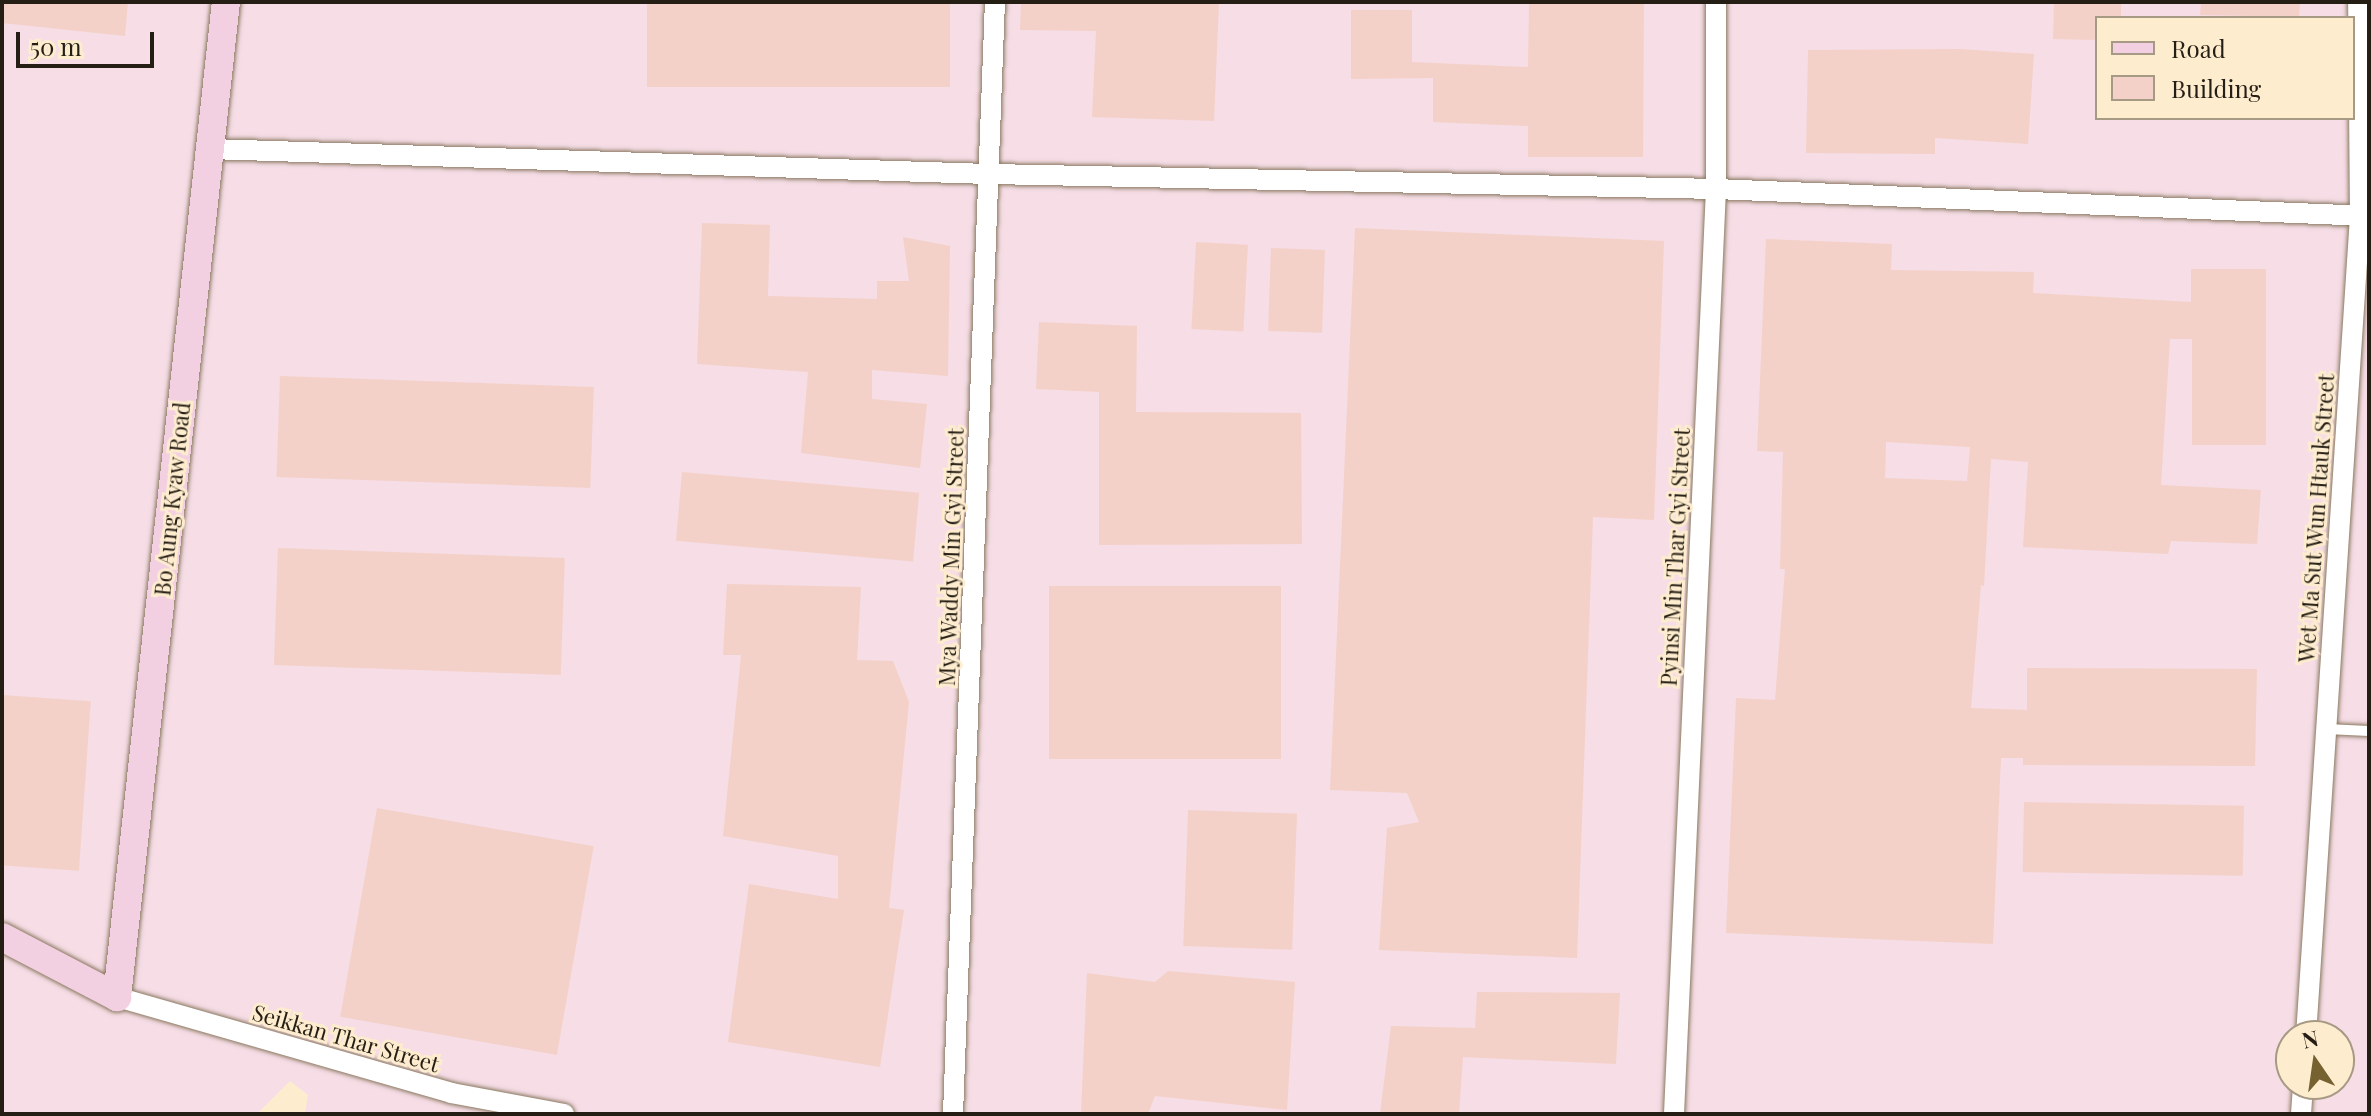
<!DOCTYPE html>
<html>
<head>
<meta charset="utf-8">
<style>
	body { margin:0 }
	#map { position:relative; width:2371px; height:1116px; overflow:hidden; background:#feeccf; font-family:"Playfair Display",serif }
	div>[style] { position:absolute }
	[style*='--x'] { left:calc(var(--x)*1px); top:calc(var(--y)*1px); width:calc(var(--w)*1px); rotate:calc(var(--a)*1deg) }
	.industrial>* { inset:0; background:#f6dde6 }
	.building>* { inset:0; background:#f4d1c8; transform-origin:0 0 }
	.roads { filter:drop-shadow(0 0 2px #8a7960) drop-shadow(0 0 2px #8a7960) }
	.lane>* { height:10px; margin:-5px; padding:0 5px; transform-origin:5px; border-radius:5px; background:#fff }
	.street>* { height:20px; margin:-10px; padding:0 10px; transform-origin:10px; border-radius:10px; background:#fff }
	.secondary>* { height:28px; margin:-14px; padding:0 14px; transform-origin:14px; border-radius:14px; background:#f3d0e1 }
	span { translate:-50% -50%; white-space:nowrap; text-align:center; line-height:1.15; -webkit-text-stroke:6px #feeccf; paint-order:stroke }
	.street-label { font-size:22px; color:#251e14 }
	.frame { position:absolute; inset:0; border:4px solid #251e14; pointer-events:none }
	.legend { position:absolute; left:2095px; top:16px; width:260px; height:104px; box-sizing:border-box; background:#feeccf; border:2px solid #a79a84; margin:0; padding:10px 14px; list-style:none; font-size:24px; color:#251e14 }
	.legend li { display:flex; align-items:center; gap:16px; height:40px }
	.legend b { width:40px; border:2px solid #a79a84 }
	.north { position:absolute; left:2275px; top:1020px; width:80px; height:80px; box-sizing:border-box; background:#feeccf; border:2px solid #a79a84; border-radius:50%; rotate:347deg; font-size:22px; font-weight:700; line-height:32px; text-align:center; color:#251e14 }
	.north::after { content:''; display:block; margin:auto; width:28px; height:36px; background:#766130; clip-path:polygon(50% 0,100% 100%,50% 72%,0 100%) }
	.scale { position:absolute; left:16px; top:32px; width:138px; height:36px; box-sizing:border-box; border:4px solid #251e14; border-top:0; padding-left:10px; font-size:24px; line-height:28px; white-space:nowrap; color:#251e14; -webkit-text-stroke:6px #feeccf; paint-order:stroke }
</style>
</head>
<body>
<div id="map">
	<div class="industrial">
		<div style="clip-path:polygon(evenodd,2px 2px,2369px 2px,2369px 1114px,305px 1114px,308px 1095px,290px 1081px,257px 1114px,2px 1114px,2px 2px,2097px 18px,2353px 18px,2353px 118px,2097px 118px,2097px 18px,2px 2px,2291px 1036px,2339px 1036px,2339px 1084px,2291px 1084px,2291px 1036px)"></div>
	</div>
	<div class="building">
		<div style="clip-path:polygon(2px 2px,128px 2px,125px 36px,2px 23px)"></div>
		<div style="left:647px;top:2px;width:303px;height:85px"></div>
		<div style="clip-path:polygon(1021px 2px,1219px 2px,1214px 121px,1092px 117px,1096px 31px,1020px 30px)"></div>
		<div style="clip-path:polygon(1529px 2px,1644px 2px,1643px 157px,1528px 157px,1528px 126px,1433px 122px,1433px 78px,1351px 79px,1351px 10px,1412px 10px,1412px 62px,1528px 67px)"></div>
		<div style="clip-path:polygon(2054px 2px,2121px 2px,2121px 18px,2097px 18px,2097px 40px,2053px 39px)"></div>
		<div style="clip-path:polygon(2201px 2px,2300px 2px,2299px 17px,2200px 15px)"></div>
		<div style="clip-path:polygon(1959px 49px,2034px 54px,2028px 144px,1935px 138px,1935px 154px,1806px 153px,1808px 50px)"></div>
		<div style="clip-path:polygon(702px 223px,770px 225px,768px 296px,877px 299px,877px 281px,909px 281px,903px 237px,950px 246px,948px 376px,872px 370px,872px 399px,927px 404px,920px 468px,801px 453px,808px 372px,697px 364px)"></div>
		<div style="clip-path:polygon(1355px 228px,1664px 241px,1654px 520px,1593px 517px,1577px 958px,1379px 950px,1387px 828px,1419px 822px,1407px 793px,1330px 790px)"></div>
		<div style="clip-path:polygon(evenodd,1766px 239px,1892px 244px,1891px 270px,2034px 272px,2033px 293px,2191px 302px,2191px 269px,2266px 269px,2266px 445px,2192px 445px,2192px 339px,2170px 339px,2161px 485px,2261px 490px,2257px 544px,2171px 541px,2168px 554px,2023px 547px,2028px 462px,1991px 459px,1984px 586px,1981px 585px,1971px 708px,2027px 710px,2027px 668px,2257px 669px,2255px 766px,2023px 765px,2023px 758px,2001px 758px,1993px 944px,1726px 933px,1736px 698px,1775px 700px,1785px 569px,1780px 569px,1783px 452px,1757px 451px,1766px 239px,1886px 442px,1970px 447px,1967px 481px,1885px 478px,1886px 442px)"></div>
		<div style="left:1196px;top:242px;width:52px;height:87px;rotate:3deg"></div>
		<div style="left:1271px;top:248px;width:54px;height:83px;rotate:2deg"></div>
		<div style="clip-path:polygon(1039px 322px,1137px 326px,1136px 412px,1301px 413px,1302px 544px,1099px 545px,1099px 392px,1036px 389px)"></div>
		<div style="left:280px;top:376px;width:314px;height:101px;rotate:2deg"></div>
		<div style="left:682px;top:472px;width:238px;height:69px;rotate:5deg"></div>
		<div style="left:278px;top:548px;width:287px;height:117px;rotate:2deg"></div>
		<div style="clip-path:polygon(727px 584px,861px 587px,857px 660px,893px 661px,909px 702px,889px 908px,904px 910px,880px 1067px,728px 1042px,749px 884px,838px 899px,838px 856px,723px 836px,741px 655px,723px 655px)"></div>
		<div style="left:1049px;top:586px;width:232px;height:173px"></div>
		<div style="left:2px;top:695px;width:89px;height:170px;rotate:4deg"></div>
		<div style="left:2024px;top:802px;width:220px;height:70px;rotate:1deg"></div>
		<div style="left:377px;top:808px;width:220px;height:212px;rotate:10deg"></div>
		<div style="left:1188px;top:810px;width:109px;height:136px;rotate:2deg"></div>
		<div style="clip-path:polygon(1168px 971px,1295px 982px,1287px 1110px,1155px 1096px,1148px 1114px,1081px 1114px,1087px 973px,1155px 982px)"></div>
		<div style="clip-path:polygon(1477px 992px,1620px 993px,1616px 1064px,1463px 1057px,1459px 1114px,1380px 1114px,1391px 1026px,1475px 1028px)"></div>
	</div>
	<div class="roads">
		<div class="lane">
			<div style="--x:2326;--y:729;--w:43;--a:2.7"></div>
		</div>
		<div class="street">
			<div style="--x:210;--y:149;--w:780;--a:1.84"></div>
			<div style="--x:990;--y:174;--w:726;--a:1.18"></div>
			<div style="--x:1716;--y:189;--w:654;--a:2.37"></div>
			<div style="--x:117;--y:997;--w:348;--a:16"></div>
			<div style="--x:451;--y:1093;--w:115;--a:10.5"></div>
			<div style="--x:2306;--y:1036;--w:822;--a:-86.23"></div>
			<div style="--x:2360;--y:216;--w:214;--a:-90.5"></div>
			<div style="--x:953;--y:1114;--w:1113;--a:-87.84"></div>
			<div style="--x:1674;--y:1114;--w:926;--a:-87.4"></div>
			<div style="--x:1716;--y:189;--w:187;--a:-90"></div>
			<div style="--x:2301;--y:1114;--w:30;--a:-86"></div>
		</div>
		<div class="secondary">
			<div style="--x:2;--y:937;--w:130;--a:27.6"></div>
			<div style="--x:117;--y:997;--w:1001;--a:-83.75"></div>
		</div>
	</div>
	<div class="street-label">
		<span style="left:172px;top:499px;rotate:-84deg">Bo Aung Kyaw Road</span>
		<span style="left:2316px;top:518px;rotate:-86deg">Wet Ma Sut Wun Htauk Street</span>
		<span style="left:951px;top:557px;rotate:-88deg">Mya Waddy Min Gyi Street</span>
		<span style="left:1675px;top:557px;rotate:-87deg">Pyinsi Min Thar Gyi Street</span>
		<span style="left:346px;top:1038px;rotate:16deg">Seikkan Thar Street</span>
	</div>
	<div class="frame"></div>
	<ul class="legend">
	<li><b style="height:10px;background:#f3d0e1"></b>Road</li>
	<li><b style="height:22px;background:#f4d1c8"></b>Building</li>
	</ul>
	<div class="north">N</div>
	<div class="scale">50 m</div>
</div>
</body>
</html>
